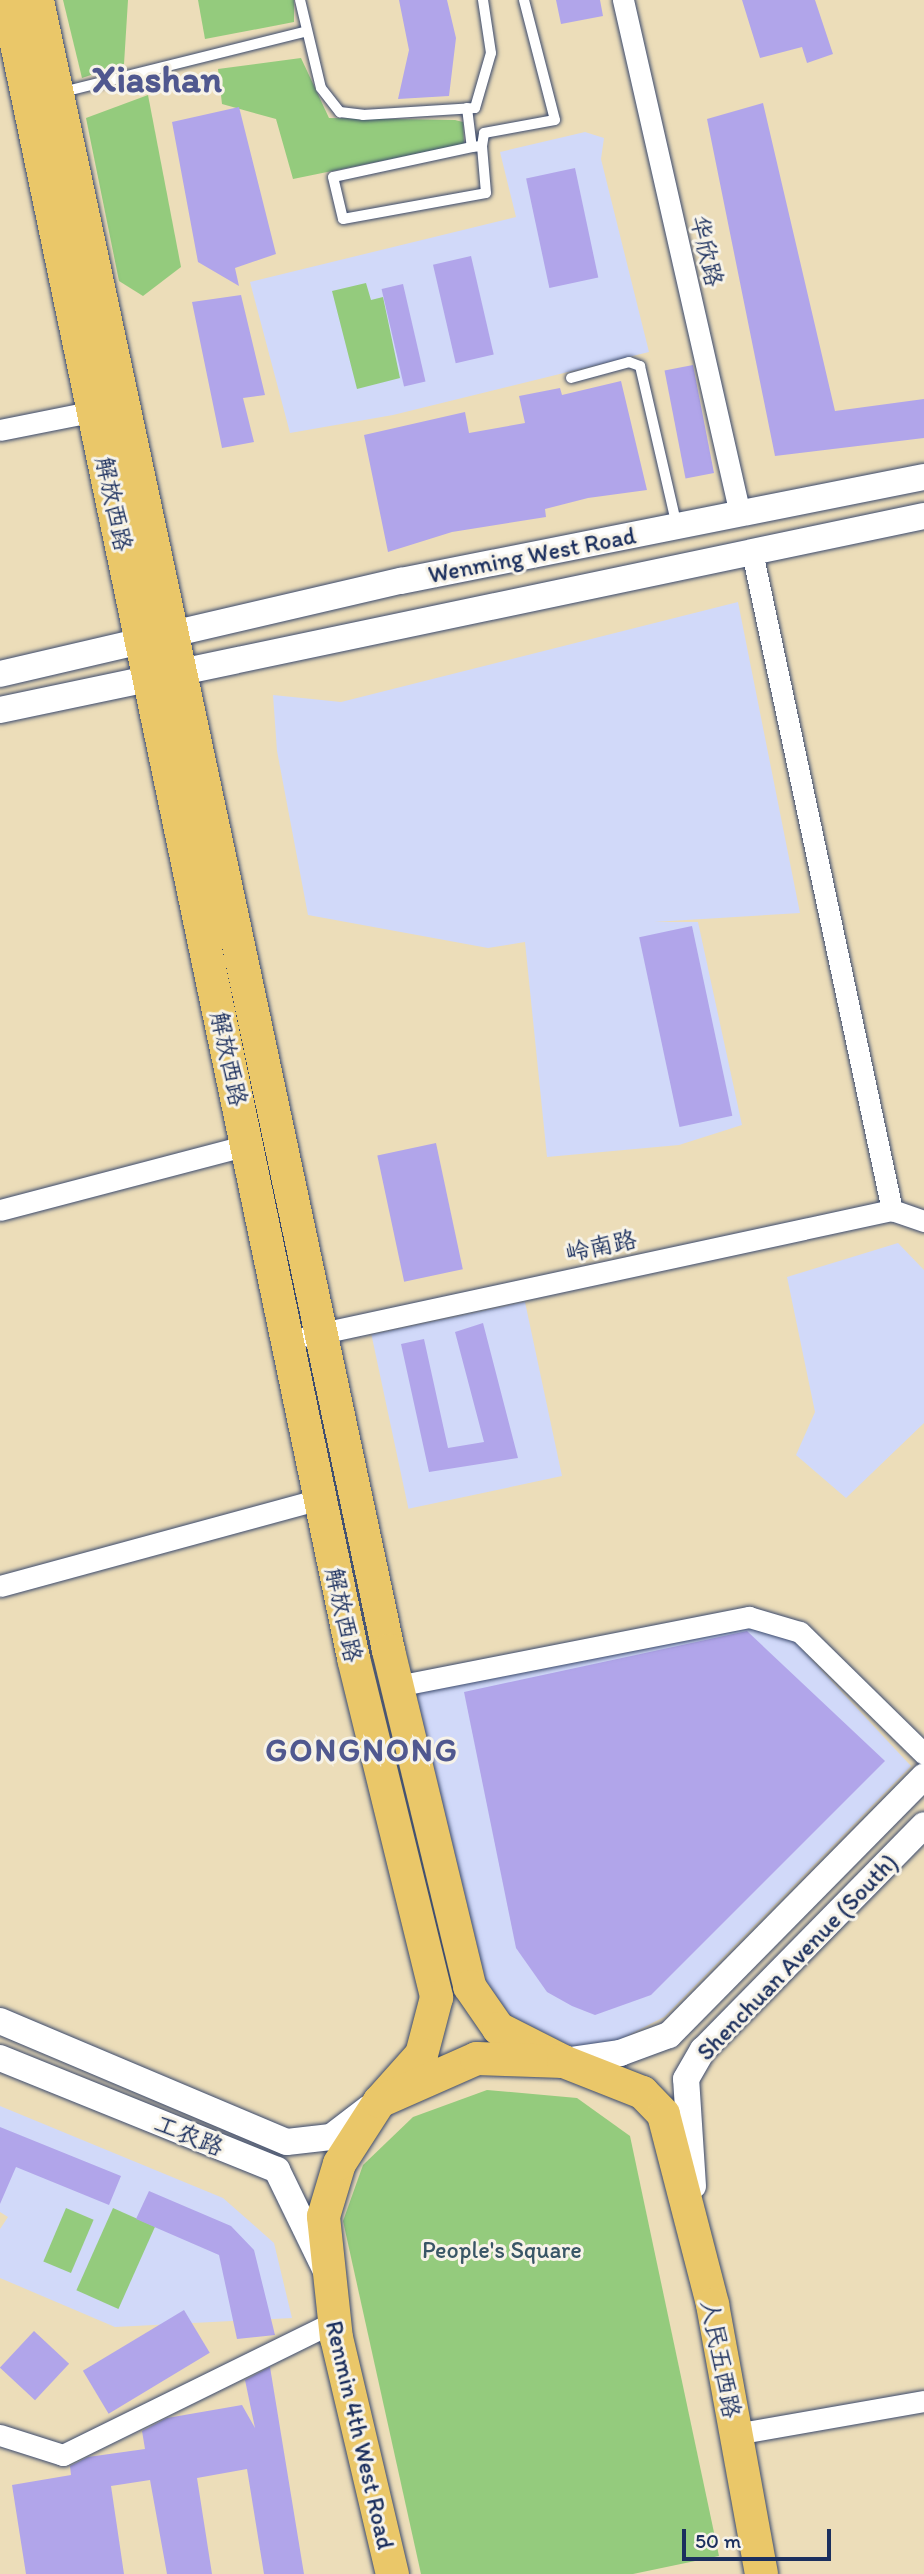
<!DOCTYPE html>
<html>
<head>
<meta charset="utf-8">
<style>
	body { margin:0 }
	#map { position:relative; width:924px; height:2574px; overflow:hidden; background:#ecddb9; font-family:Itim,"LXGW WenKai TC",sans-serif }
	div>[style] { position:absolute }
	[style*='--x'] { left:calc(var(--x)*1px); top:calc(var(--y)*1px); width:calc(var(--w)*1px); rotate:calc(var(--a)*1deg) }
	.built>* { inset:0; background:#d1d9f9; transform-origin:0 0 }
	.green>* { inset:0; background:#94cb7d; transform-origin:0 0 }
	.building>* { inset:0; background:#b1a5ea; transform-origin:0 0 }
	.roads { filter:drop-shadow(0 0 2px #3a496c) drop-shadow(0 0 2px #3a496c) }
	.service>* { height:10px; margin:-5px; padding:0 5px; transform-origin:5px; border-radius:5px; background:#fff }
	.minor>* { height:21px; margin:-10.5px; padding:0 10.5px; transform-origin:10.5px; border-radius:10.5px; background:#fff }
	.tertiary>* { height:26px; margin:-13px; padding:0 13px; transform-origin:13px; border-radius:13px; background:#fff }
	.primary>* { height:33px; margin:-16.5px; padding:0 16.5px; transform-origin:16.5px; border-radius:16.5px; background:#eac769 }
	span { translate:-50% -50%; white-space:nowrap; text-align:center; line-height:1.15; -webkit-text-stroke:6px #f7f3e8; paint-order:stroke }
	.street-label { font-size:24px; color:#1b2f5e }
	.park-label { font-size:24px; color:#395666 }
	.district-label { font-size:32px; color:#50588f; font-weight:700; letter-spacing:2px }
	.town-label { font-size:38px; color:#50588f; font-weight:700 }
	.scale { position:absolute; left:682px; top:2529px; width:149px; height:32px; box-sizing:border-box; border:4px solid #1b2f5e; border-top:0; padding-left:9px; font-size:21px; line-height:24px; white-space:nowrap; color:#1b2f5e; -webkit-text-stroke:5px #f7f3e8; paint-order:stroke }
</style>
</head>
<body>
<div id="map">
	<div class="built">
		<div style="clip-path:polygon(585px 132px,604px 138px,601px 159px,649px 352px,393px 415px,290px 433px,250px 282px,516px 217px,500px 152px)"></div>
		<div style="clip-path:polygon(738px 602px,800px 913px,654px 922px,698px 922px,742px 1125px,679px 1145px,547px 1157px,525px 942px,488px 948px,308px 915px,277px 751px,273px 695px,341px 702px)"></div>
		<div style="clip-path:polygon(898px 1243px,924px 1270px,924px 1423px,846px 1498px,796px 1455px,815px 1412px,787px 1277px)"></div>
		<div style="left:525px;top:1302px;width:178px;height:157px;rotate:78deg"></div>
		<div style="clip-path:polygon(747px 1623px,793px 1640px,911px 1766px,664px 2017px,615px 2042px,565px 2049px,508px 2019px,485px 1987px,412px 1693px)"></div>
		<div style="clip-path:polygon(0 2106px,223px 2198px,274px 2243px,292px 2318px,115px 2327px,0 2278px,0 2229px,8px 2217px,0 2212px)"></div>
	</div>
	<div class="green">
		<div style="clip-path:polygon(63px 0,128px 0,124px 64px,82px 78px)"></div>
		<div style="clip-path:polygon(198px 0,294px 0,294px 22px,205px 39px)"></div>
		<div style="clip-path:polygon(301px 58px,329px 118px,455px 120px,463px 122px,464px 144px,293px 179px,276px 119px,222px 104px,218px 69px)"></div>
		<div style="clip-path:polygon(148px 95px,181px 267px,143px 296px,119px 281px,86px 118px)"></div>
		<div style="clip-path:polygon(366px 283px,371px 300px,383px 297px,400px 378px,357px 389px,332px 291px)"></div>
		<div style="clip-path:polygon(487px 2090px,577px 2098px,630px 2136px,719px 2556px,633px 2574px,421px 2574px,343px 2221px,363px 2165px,413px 2117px)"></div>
		<div style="left:66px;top:2208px;width:30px;height:58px;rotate:23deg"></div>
		<div style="left:113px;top:2208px;width:46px;height:90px;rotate:24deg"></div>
	</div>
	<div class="building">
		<div style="clip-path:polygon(399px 0,447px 0,456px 38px,449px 96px,398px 99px,409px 50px)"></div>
		<div style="clip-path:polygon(556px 0,600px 0,603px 16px,561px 24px)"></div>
		<div style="clip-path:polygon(742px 0,815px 0,833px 54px,807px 63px,802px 47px,760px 58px)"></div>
		<div style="clip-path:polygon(763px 103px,835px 411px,924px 399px,924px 438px,775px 456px,707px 119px)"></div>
		<div style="clip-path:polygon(239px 107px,276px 254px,235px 268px,239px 286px,198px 262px,172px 122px)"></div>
		<div style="left:575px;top:168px;width:112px;height:50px;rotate:78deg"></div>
		<div style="left:471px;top:256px;width:101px;height:39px;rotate:77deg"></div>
		<div style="left:403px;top:284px;width:100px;height:22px;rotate:77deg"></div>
		<div style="clip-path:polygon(241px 295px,265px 395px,243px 398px,254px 442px,222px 448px,192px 302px)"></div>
		<div style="left:693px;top:365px;width:110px;height:29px;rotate:79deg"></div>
		<div style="clip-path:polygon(621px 381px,647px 490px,588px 498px,545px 509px,546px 517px,452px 532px,388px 552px,364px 435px,465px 412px,469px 433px,525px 423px,519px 396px,560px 388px,562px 395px)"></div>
		<div style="left:692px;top:926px;width:194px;height:54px;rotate:78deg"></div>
		<div style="left:436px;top:1143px;width:129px;height:60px;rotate:78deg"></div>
		<div style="clip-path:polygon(483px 1323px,518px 1458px,429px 1472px,401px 1344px,424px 1339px,448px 1448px,484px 1442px,455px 1332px)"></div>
		<div style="clip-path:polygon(747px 1631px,885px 1761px,651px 1995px,595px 2015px,572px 2006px,547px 1992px,516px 1948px,464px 1692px)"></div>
		<div style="clip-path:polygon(0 2127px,121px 2176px,109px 2205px,16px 2167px,0 2204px)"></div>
		<div style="clip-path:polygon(149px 2191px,231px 2226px,254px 2250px,275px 2335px,237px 2339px,219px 2255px,136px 2219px)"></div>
		<div style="left:184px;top:2310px;width:50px;height:118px;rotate:59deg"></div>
		<div style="left:34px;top:2331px;width:48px;height:50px;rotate:43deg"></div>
		<div style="clip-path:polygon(270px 2367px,304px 2574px,264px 2574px,247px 2469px,197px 2478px,212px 2574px,167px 2574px,150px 2480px,111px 2486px,124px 2574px,26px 2574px,12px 2485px,71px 2475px,70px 2466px,88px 2457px,145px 2449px,142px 2431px,167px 2418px,242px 2405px,255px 2428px,245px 2380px)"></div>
	</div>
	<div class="roads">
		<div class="service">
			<div style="--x:300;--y:0;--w:90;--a:76.6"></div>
			<div style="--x:321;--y:88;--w:31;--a:52"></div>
			<div style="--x:340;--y:112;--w:23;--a:7"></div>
			<div style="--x:363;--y:115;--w:112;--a:-3.6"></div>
			<div style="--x:475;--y:108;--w:57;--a:-73.8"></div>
			<div style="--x:491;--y:53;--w:54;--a:-98.6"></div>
			<div style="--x:59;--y:93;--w:252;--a:-14"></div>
			<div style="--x:467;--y:108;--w:39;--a:83"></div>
			<div style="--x:472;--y:147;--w:142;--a:167.8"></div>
			<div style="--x:333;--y:177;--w:43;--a:76.6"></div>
			<div style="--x:343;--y:219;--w:145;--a:-10.3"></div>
			<div style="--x:486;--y:193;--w:47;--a:-94.9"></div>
			<div style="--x:482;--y:146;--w:10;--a:174"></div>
			<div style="--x:482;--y:146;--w:13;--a:-81"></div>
			<div style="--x:484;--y:133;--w:72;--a:-10.4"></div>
			<div style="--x:555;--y:120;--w:124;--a:-104.5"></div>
			<div style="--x:571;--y:378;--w:60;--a:-15.4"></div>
			<div style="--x:629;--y:362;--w:12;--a:20"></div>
			<div style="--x:640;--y:366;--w:164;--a:77"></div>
		</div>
		<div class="minor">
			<div style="--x:623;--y:0;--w:527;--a:77.18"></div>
			<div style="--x:0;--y:430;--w:87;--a:-11.3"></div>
			<div style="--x:752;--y:552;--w:673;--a:77.99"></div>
			<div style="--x:0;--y:1210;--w:255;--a:-14.7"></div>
			<div style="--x:308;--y:1336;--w:597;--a:-12.18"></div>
			<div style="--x:892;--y:1210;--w:34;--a:19"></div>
			<div style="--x:0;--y:1586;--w:332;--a:-15.2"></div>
			<div style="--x:397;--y:1686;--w:359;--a:-11.1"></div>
			<div style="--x:749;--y:1617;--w:53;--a:16.4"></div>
			<div style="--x:800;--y:1632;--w:174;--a:44.5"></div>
			<div style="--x:735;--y:2434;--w:192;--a:-9.9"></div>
			<div style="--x:0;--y:2435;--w:66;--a:17.6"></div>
			<div style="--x:63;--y:2455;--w:301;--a:-26.2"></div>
		</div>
		<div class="tertiary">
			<div style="--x:0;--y:674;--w:412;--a:-13.1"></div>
			<div style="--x:401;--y:581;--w:533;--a:-11.25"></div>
			<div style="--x:0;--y:710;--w:944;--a:-11.86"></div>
			<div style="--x:0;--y:2021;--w:311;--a:22.9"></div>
			<div style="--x:287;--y:2142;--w:44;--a:-6.5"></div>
			<div style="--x:331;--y:2137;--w:48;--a:-37.3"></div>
			<div style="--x:0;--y:2058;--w:299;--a:22"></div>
			<div style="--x:277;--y:2170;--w:110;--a:64.1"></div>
			<div style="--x:563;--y:2061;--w:58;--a:-8"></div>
			<div style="--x:620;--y:2053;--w:52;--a:-20.2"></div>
			<div style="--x:669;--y:2035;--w:363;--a:-45.4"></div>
			<div style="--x:693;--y:2186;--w:107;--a:-93.7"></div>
			<div style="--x:686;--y:2079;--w:34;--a:-60"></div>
			<div style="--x:703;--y:2050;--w:315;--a:-45.5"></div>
		</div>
		<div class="primary">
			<div style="--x:7;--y:0;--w:1694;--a:78.21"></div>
			<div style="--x:353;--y:1658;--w:349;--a:76.2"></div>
			<div style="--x:436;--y:1997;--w:59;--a:104.7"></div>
			<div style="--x:421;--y:2054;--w:63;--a:131.8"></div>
			<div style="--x:37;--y:0;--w:1687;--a:77.99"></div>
			<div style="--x:388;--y:1650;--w:346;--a:76.4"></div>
			<div style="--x:469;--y:1986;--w:51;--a:55.4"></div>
			<div style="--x:498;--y:2028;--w:73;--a:26.9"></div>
			<div style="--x:392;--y:2574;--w:243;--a:-103.3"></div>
			<div style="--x:336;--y:2338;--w:123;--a:-96.1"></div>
			<div style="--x:323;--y:2216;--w:55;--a:-73.2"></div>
			<div style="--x:339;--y:2163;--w:74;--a:-57.2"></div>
			<div style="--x:379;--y:2101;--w:106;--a:-23.9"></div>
			<div style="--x:476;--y:2058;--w:87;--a:2"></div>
			<div style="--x:563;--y:2061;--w:85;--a:21.4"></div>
			<div style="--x:642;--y:2092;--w:30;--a:46"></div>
			<div style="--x:663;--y:2114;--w:196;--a:75.5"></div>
			<div style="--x:712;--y:2304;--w:274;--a:79.7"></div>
		</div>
	</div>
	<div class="street-label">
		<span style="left:707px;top:251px;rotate:77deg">华欣路</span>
		<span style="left:114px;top:504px;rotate:78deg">解放西路</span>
		<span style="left:532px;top:555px;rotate:-11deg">Wenming West Road</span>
		<span style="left:229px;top:1059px;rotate:78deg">解放西路</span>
		<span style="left:601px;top:1246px;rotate:-12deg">岭南路</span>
		<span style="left:344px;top:1615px;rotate:78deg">解放西路</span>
		<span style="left:797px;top:1957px;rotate:-46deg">Shenchuan Avenue (South)</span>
		<span style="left:189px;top:2135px;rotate:22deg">工农路</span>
		<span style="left:721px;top:2359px;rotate:79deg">人民五西路</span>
		<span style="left:360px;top:2435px;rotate:77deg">Renmin 4th West Road</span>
	</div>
	<div class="park-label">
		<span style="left:502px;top:2250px">People's Square</span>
	</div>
	<div class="district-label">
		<span style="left:362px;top:1750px">GONGNONG</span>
	</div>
	<div class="town-label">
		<span style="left:157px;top:80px">Xiashan</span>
	</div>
	<div class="scale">50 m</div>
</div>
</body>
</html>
